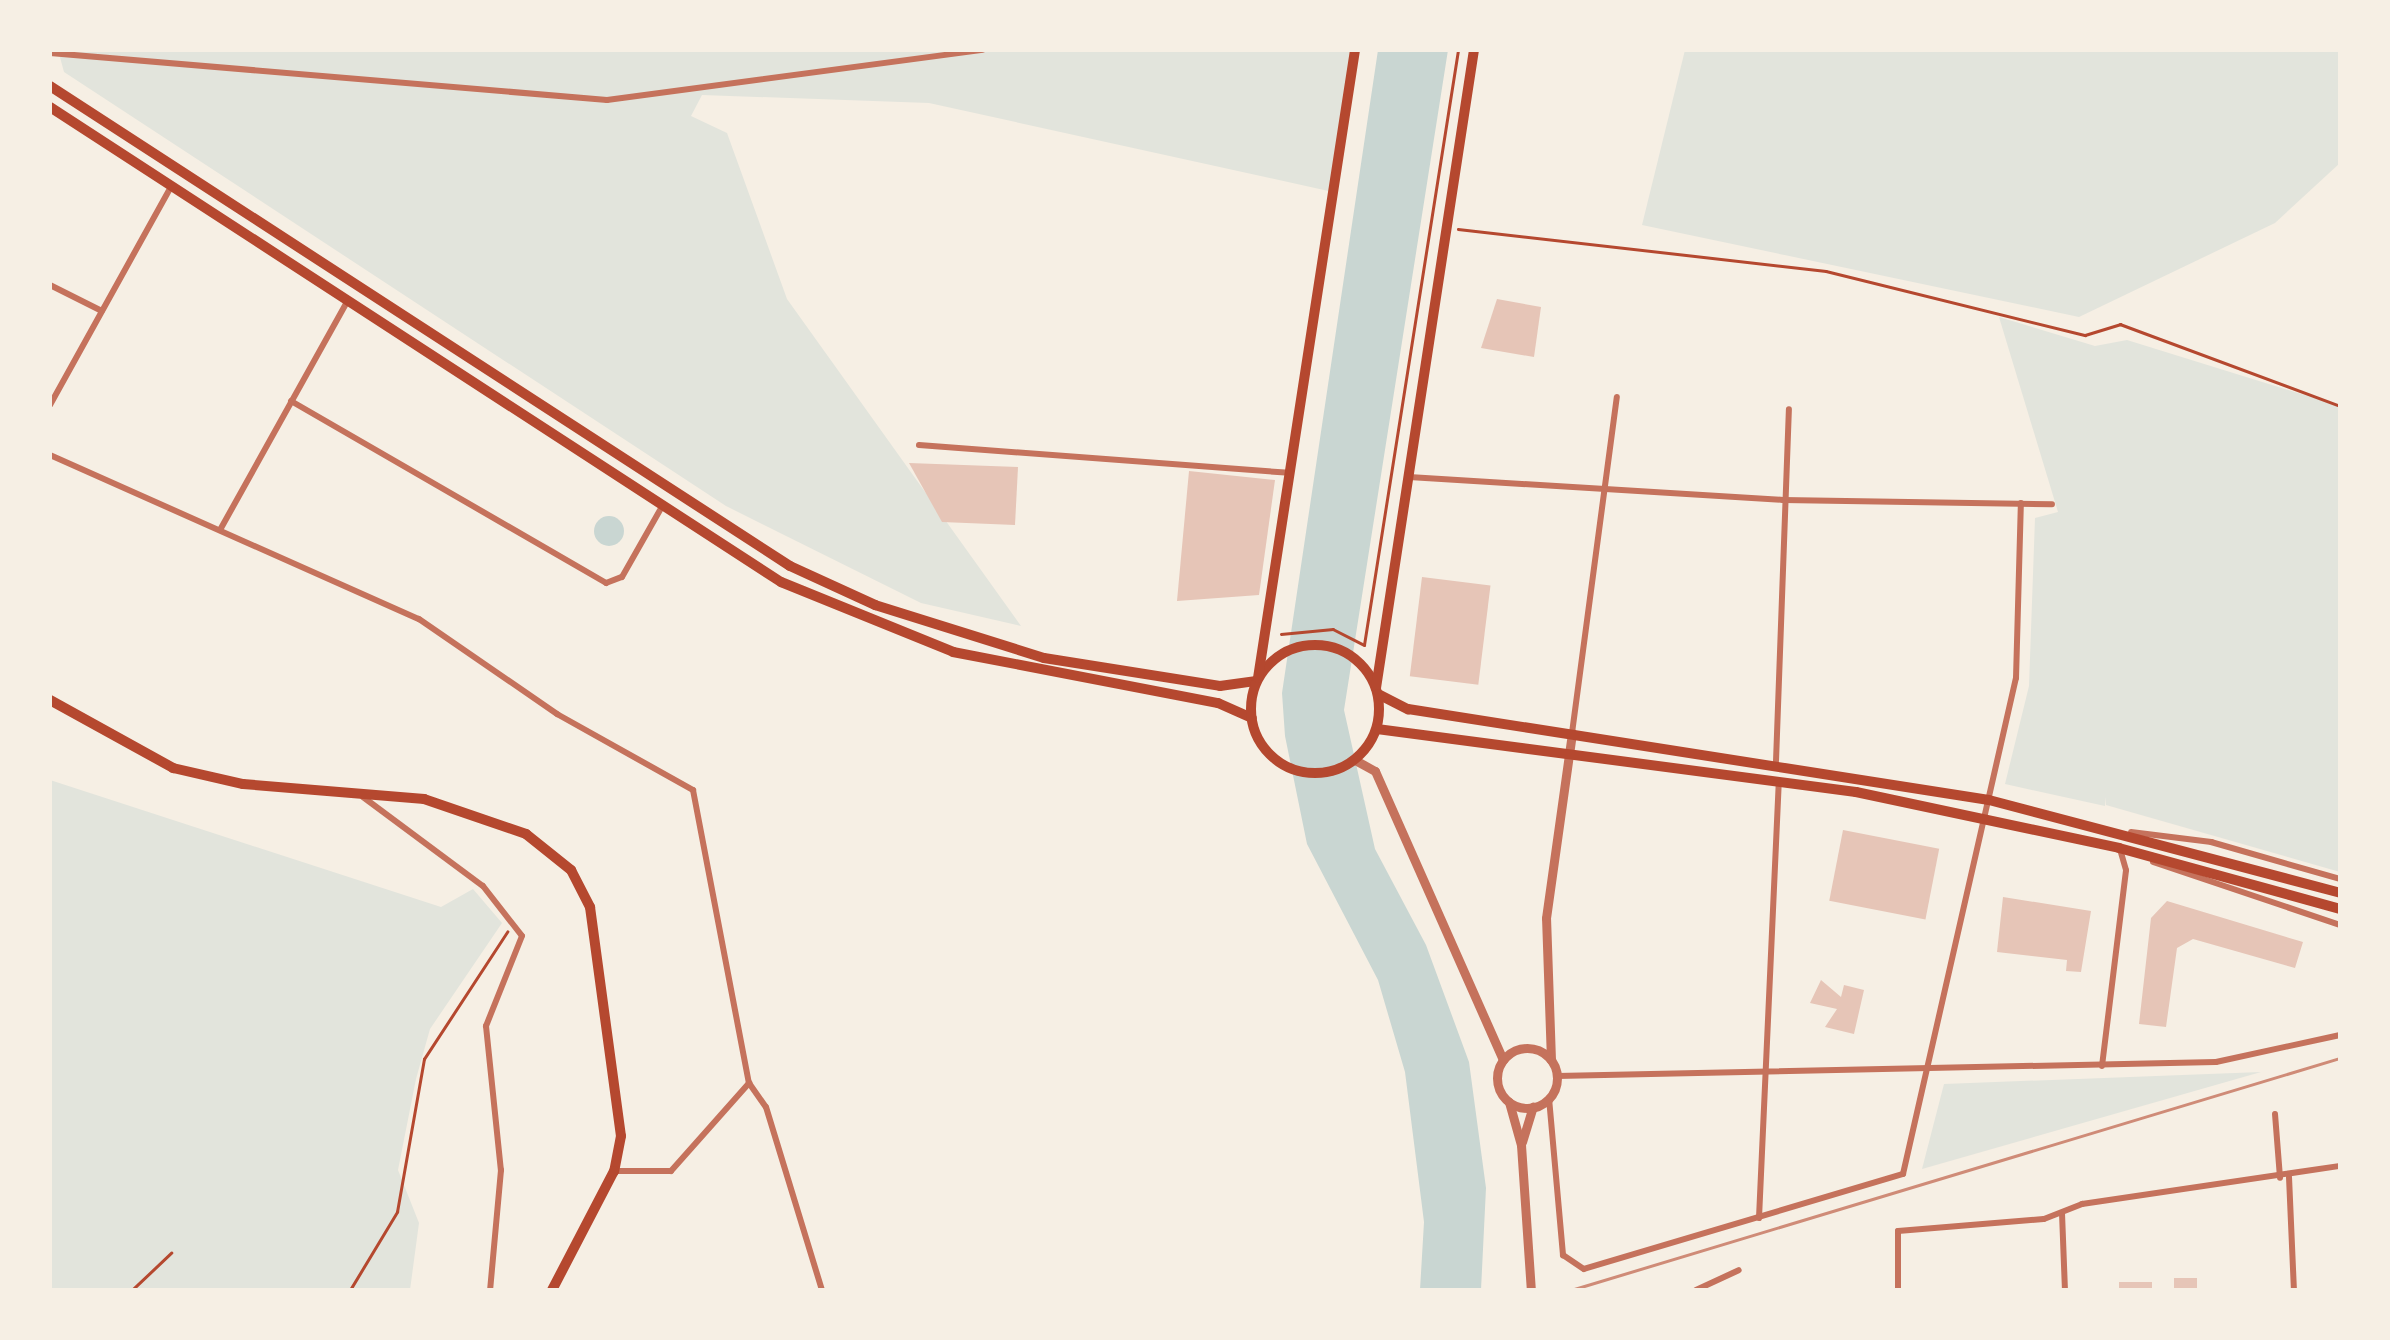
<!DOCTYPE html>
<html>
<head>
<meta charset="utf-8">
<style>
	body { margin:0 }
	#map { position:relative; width:2390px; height:1340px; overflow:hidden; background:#f6efe4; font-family:Mulish,sans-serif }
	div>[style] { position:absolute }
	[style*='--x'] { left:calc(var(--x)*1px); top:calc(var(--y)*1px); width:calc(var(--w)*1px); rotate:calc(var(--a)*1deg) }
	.green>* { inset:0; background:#e2e4dc }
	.water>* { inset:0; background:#c9d6d2 }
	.round { border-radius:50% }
	.building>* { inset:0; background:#e6c5b7; transform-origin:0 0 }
	.path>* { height:2.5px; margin:-1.25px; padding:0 1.25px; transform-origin:1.25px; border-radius:1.25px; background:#b5482f }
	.minor>* { height:6px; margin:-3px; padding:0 3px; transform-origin:3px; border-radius:3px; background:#c5725c }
	.tertiary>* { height:9px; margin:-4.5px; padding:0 4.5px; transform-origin:4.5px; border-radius:4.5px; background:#c5725c }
	.tertiary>.ring { margin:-4.5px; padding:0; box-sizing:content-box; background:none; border:9px solid #c5725c; border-radius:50% }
	.secondary>* { height:10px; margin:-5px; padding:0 5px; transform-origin:5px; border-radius:5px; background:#b5482f }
	.secondary>.ring { margin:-5px; padding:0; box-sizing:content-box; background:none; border:10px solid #b5482f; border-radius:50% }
	.tram>* { height:2.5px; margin:-1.25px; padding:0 1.25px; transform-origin:1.25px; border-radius:1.25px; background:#cf8b77 }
	span { translate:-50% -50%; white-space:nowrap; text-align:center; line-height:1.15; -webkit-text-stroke:8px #f6efe4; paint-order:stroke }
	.frame { position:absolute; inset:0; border:52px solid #f6efe4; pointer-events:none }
</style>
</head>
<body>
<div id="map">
	<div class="green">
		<div style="clip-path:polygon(58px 50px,1355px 50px,1333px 192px,929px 103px,702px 95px,691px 116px,727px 133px,787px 299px,1021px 626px,921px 603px,726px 506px,64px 72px)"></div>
		<div style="clip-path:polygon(1685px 50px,2340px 50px,2340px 163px,2275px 223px,2079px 317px,1642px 225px)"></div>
		<div style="clip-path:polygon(1999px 317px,2095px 346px,2127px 340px,2340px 406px,2340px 872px,2106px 805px,2106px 797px,2105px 806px,2005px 784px,2029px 686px,2035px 518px,2058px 512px)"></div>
		<div style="clip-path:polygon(50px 780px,441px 907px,473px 889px,502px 923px,430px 1029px,416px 1079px,398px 1170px,419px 1223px,410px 1290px,50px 1290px)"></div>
		<div style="clip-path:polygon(2261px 1072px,1922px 1169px,1944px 1084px)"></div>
	</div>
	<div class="water">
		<div style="clip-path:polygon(1378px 50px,1448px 50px,1344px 710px,1375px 849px,1426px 945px,1469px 1062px,1486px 1188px,1481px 1290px,1420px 1290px,1424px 1222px,1405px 1072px,1378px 980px,1307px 844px,1285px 736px,1282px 693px)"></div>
		<div class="round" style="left:594px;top:516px;width:30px;height:30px"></div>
	</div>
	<div class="building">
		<div style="clip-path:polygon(1497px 299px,1541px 307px,1534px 357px,1481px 348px)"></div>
		<div style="clip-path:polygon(909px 463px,1018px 467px,1015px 525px,942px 522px)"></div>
		<div style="clip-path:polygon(1189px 471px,1275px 480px,1259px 595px,1177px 601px)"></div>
		<div style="left:1422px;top:577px;width:69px;height:100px;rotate:7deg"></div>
		<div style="left:1843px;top:830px;width:98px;height:72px;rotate:11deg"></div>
		<div style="clip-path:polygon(2003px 897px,2091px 911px,2081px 972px,2066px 971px,2067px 960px,1997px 952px)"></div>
		<div style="clip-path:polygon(2167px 901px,2303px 942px,2295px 968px,2193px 939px,2177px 948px,2166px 1027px,2139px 1024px,2151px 918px)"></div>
		<div style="clip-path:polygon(1821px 980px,1841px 997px,1844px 985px,1864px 990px,1854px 1034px,1825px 1027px,1837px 1009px,1810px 1003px)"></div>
		<div style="left:2197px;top:1278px;width:12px;height:23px;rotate:90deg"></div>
		<div style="left:2152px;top:1282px;width:8px;height:33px;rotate:90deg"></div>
	</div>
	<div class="path">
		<div style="--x:1458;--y:229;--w:370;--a:6.5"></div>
		<div style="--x:1826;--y:271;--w:267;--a:13.9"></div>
		<div style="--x:2085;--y:335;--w:37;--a:-17"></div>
		<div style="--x:2120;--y:324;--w:235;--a:20.4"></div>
		<div style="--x:1281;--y:634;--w:52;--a:-5.5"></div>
		<div style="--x:1333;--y:629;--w:35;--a:27"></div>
		<div style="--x:1364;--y:645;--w:602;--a:-81.02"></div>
		<div style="--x:132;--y:1290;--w:54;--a:-43.5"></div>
		<div style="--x:350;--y:1290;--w:91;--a:-58.9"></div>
		<div style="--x:397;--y:1212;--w:155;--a:-80"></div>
		<div style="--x:424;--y:1059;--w:152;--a:-56.8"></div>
	</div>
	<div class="minor">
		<div style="--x:50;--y:53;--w:559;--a:4.82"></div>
		<div style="--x:607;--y:100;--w:379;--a:-7.6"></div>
		<div style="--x:50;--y:285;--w:58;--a:26.6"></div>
		<div style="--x:291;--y:401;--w:364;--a:30"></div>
		<div style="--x:606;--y:583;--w:17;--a:-21"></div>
		<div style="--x:622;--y:577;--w:77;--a:-60.4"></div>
		<div style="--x:50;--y:405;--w:249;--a:-61"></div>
		<div style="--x:919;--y:445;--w:371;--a:4.3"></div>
		<div style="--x:50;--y:455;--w:404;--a:24"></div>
		<div style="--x:419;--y:619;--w:168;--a:34.5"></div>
		<div style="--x:557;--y:714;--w:156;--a:29.2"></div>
		<div style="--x:693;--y:790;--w:298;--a:79.2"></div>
		<div style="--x:749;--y:1083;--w:29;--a:55"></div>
		<div style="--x:766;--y:1107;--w:191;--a:73"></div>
		<div style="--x:1409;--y:477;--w:375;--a:3.5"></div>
		<div style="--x:1783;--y:500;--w:269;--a:0.9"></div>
		<div style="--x:220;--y:530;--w:261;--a:-60.9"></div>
		<div style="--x:1572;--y:733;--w:339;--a:-82.4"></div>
		<div style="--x:1776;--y:761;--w:352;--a:-87.9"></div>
		<div style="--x:363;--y:797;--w:149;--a:36.6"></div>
		<div style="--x:483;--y:886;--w:63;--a:52"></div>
		<div style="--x:522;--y:936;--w:97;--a:111.8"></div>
		<div style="--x:486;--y:1026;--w:145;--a:84.1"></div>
		<div style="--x:501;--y:1170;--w:121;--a:95.2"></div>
		<div style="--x:2131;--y:832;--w:81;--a:7.1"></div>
		<div style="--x:2211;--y:842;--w:134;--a:16"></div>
		<div style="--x:2153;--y:862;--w:197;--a:18.6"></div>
		<div style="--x:2102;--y:1066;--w:197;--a:-83"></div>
		<div style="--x:2126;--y:870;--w:22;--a:-106"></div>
		<div style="--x:1557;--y:1076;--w:659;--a:-1.22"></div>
		<div style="--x:2216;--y:1062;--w:127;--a:-12.3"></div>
		<div style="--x:1549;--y:1098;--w:158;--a:84.9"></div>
		<div style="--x:1563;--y:1255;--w:25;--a:34"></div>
		<div style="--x:1584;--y:1269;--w:333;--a:-16.6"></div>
		<div style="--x:1903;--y:1174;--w:509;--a:-77.17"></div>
		<div style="--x:2016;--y:678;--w:175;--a:-88.4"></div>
		<div style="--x:2275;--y:1114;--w:64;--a:85.5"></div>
		<div style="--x:614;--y:1171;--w:57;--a:0"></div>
		<div style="--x:671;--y:1171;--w:118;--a:-48.4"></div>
		<div style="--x:2289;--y:1177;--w:113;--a:87.5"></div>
		<div style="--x:2062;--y:1213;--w:77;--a:87.8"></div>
		<div style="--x:1759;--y:1218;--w:437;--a:-87.4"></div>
		<div style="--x:1696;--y:1290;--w:47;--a:-24.9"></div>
		<div style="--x:1898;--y:1290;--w:59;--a:-90"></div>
		<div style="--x:1898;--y:1231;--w:146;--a:-4.7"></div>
		<div style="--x:2044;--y:1219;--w:41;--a:-21.5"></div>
		<div style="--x:2082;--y:1204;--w:261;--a:-8.4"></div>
	</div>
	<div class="tertiary">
		<div style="--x:1355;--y:760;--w:23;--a:29"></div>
		<div style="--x:1375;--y:771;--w:316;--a:66.1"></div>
		<div class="ring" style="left:1497px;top:1048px;width:51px;height:51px"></div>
		<div style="--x:1551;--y:1060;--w:142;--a:-92"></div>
		<div style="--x:1546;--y:918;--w:187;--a:-82"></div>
		<div style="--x:1509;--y:1102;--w:45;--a:74.4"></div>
		<div style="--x:1521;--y:1145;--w:145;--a:86.1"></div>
		<div style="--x:1522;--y:1142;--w:37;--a:-73"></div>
	</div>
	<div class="secondary">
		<div style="--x:50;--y:86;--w:882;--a:32.97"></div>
		<div style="--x:790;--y:566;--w:94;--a:24.6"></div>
		<div style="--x:875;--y:605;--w:177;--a:17.4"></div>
		<div style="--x:1044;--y:658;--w:178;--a:9"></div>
		<div style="--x:1220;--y:686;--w:37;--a:-8"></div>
		<div style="--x:50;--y:107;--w:872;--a:33.02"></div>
		<div style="--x:781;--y:582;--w:186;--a:22.1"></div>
		<div style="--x:953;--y:652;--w:270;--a:10.9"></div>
		<div style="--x:1218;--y:703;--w:37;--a:24"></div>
		<div class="ring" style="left:1251px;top:645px;width:118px;height:118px"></div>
		<div style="--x:1258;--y:678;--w:635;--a:-81.22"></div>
		<div style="--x:1376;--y:688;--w:645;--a:-81.27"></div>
		<div style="--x:1378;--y:694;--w:34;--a:27"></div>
		<div style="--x:1408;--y:709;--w:588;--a:8.9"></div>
		<div style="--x:1989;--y:800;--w:363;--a:14.8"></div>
		<div style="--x:50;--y:700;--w:141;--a:28.9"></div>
		<div style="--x:173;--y:768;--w:72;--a:12.9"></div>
		<div style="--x:243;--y:784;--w:182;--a:4.7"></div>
		<div style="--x:424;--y:799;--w:108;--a:18.9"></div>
		<div style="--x:526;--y:834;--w:58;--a:38.7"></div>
		<div style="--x:571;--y:870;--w:42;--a:62.8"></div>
		<div style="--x:590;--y:907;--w:231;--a:82.3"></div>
		<div style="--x:621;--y:1136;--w:36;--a:101"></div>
		<div style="--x:614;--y:1171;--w:134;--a:117.5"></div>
		<div style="--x:1377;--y:729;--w:483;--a:7.5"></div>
		<div style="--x:1856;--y:792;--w:269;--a:12"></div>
		<div style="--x:2119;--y:848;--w:229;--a:15.4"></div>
	</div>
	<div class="tram">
		<div style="--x:1571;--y:1290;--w:803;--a:-16.79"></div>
	</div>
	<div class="frame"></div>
</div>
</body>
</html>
